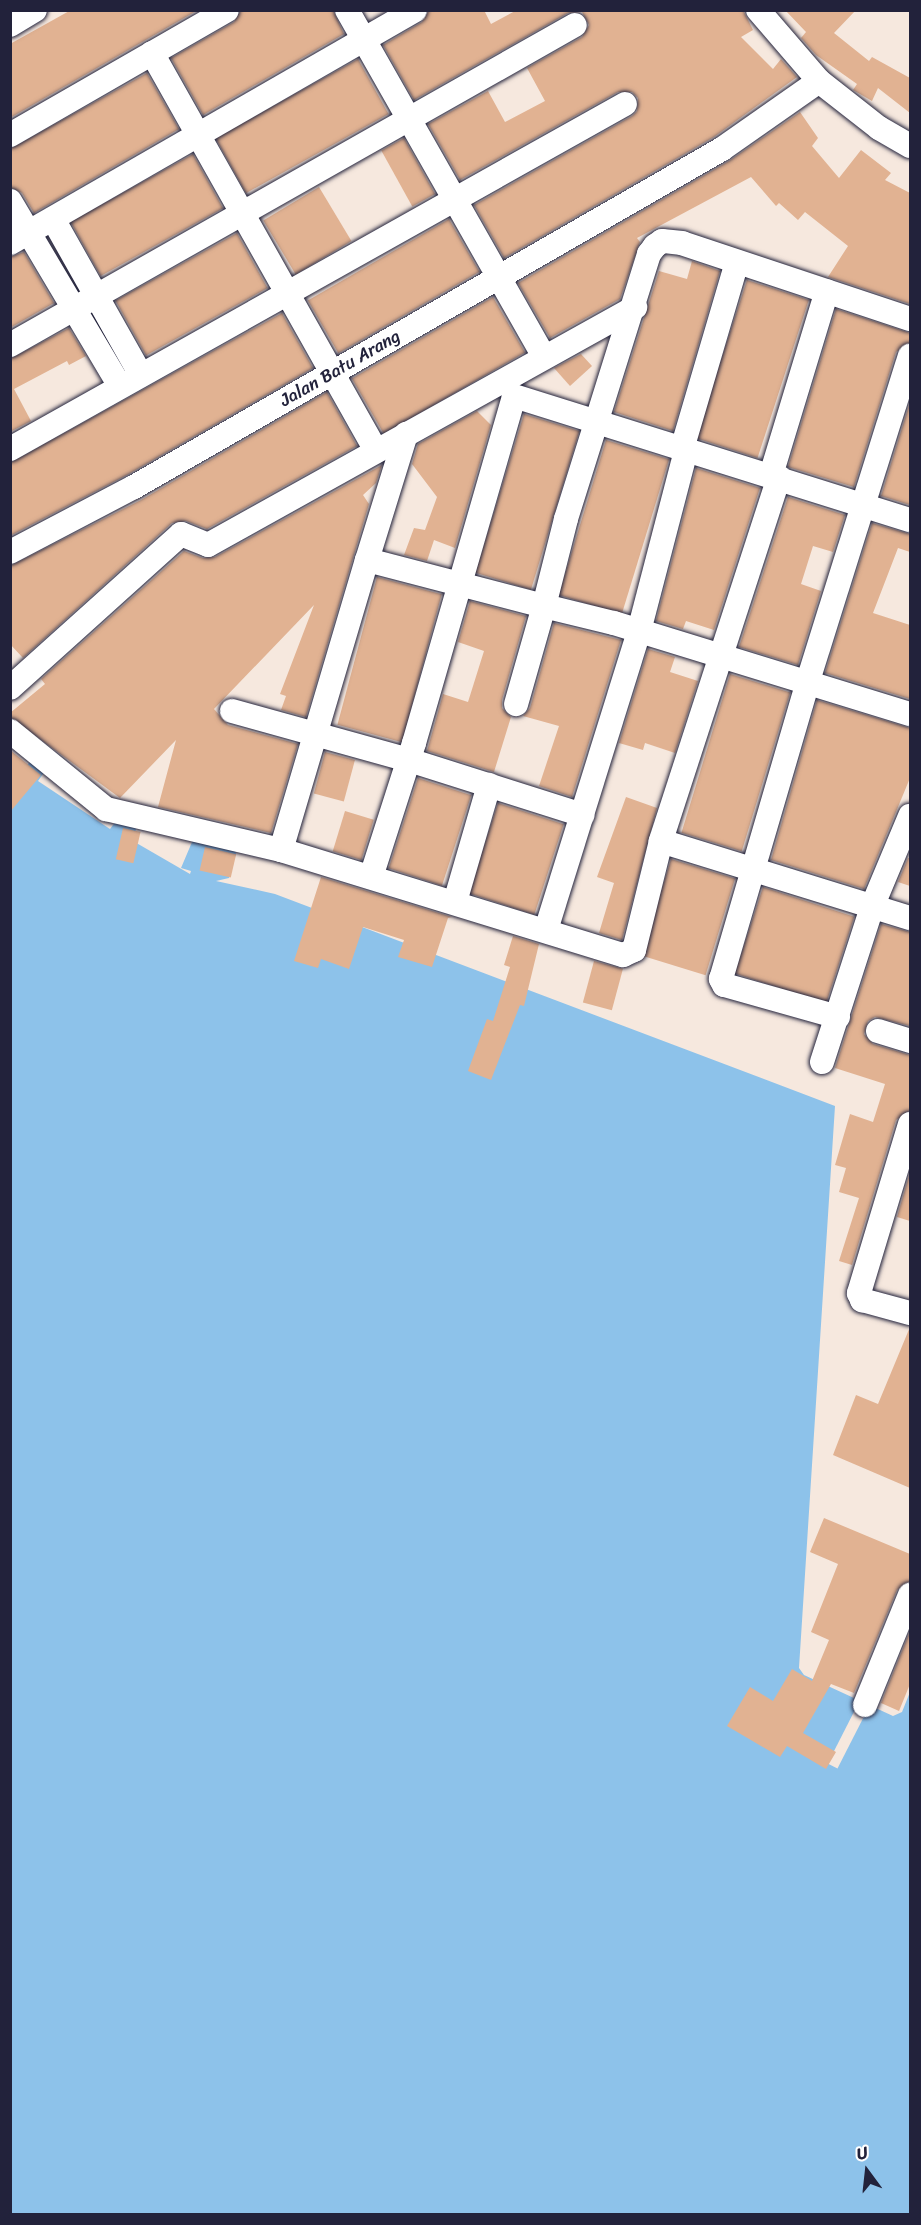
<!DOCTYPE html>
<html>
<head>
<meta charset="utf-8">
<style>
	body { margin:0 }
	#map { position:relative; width:921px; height:2225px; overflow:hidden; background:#f6e8de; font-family:Sriracha,sans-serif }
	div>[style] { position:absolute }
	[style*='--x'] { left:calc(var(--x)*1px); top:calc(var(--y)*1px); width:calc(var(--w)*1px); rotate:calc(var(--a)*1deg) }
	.water>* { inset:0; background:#8dc2ea }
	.pier>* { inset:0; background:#f6e8de; transform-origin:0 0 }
	.building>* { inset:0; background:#e1b292; transform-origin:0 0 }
	.roads { filter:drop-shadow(0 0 2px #22223b) drop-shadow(0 0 2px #22223b) }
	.street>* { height:24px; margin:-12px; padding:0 12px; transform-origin:12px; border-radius:12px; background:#fff }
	span { translate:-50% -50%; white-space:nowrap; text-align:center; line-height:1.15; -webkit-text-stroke:4.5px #fff; paint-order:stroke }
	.street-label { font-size:18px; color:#22223b }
	.frame { position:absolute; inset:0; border:12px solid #22223b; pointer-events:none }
	.north { position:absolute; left:837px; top:2141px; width:60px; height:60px; -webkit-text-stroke:4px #fff; paint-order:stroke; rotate:345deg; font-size:16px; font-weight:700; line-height:24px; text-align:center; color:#22223b }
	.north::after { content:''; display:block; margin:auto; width:21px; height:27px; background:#22223b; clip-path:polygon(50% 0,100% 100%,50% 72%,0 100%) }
</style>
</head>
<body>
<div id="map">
	<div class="water">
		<div style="clip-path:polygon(35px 756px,48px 767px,38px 781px,110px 829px,120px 816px,138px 821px,133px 841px,190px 874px,191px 871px,181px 868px,195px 835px,233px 848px,236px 853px,229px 878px,216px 881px,275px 894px,835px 1106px,799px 1668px,804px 1675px,893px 1716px,902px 1712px,910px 1692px,910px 2214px,11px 2214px,10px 761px,23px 770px)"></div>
	</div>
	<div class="pier">
		<div style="left:859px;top:1702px;width:11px;height:69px;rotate:27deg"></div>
	</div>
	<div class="building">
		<div style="clip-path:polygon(71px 10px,198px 10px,10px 118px,10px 44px)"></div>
		<div style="clip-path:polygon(241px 10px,333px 10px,344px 34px,203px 115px,171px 58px,234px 22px)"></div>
		<div style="clip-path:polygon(429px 10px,484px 10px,491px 24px,517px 10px,743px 10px,753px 30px,741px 37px,773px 69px,781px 59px,797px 77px,714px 137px,504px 258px,474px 205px,632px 116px,637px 111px,638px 98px,632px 92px,618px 92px,460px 180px,428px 124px,488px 91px,505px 122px,545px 101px,527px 68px,582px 37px,589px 25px,582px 12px,568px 13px,414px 100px,383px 45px,422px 22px)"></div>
		<div style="clip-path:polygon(785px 10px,856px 10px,834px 33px,869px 61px,872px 57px,910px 78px,910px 113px,878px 88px,872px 101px,853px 90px,857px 84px,816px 55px,801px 38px,806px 32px)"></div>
		<div style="left:358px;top:59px;width:63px;height:163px;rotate:61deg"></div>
		<div style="clip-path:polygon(147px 73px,179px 129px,34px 213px,22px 193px,10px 187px,10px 149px)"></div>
		<div style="clip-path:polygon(800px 112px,818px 138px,812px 146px,839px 178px,861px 150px,891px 173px,885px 180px,910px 193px,910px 304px,828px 277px,848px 246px,805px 212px,798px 220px,779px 203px,776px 206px,751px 177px,637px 238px,640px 242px,620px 299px,550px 338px,518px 283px,729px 161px)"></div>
		<div style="left:404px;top:138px;width:64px;height:26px;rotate:61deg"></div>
		<div style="left:193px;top:154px;width:62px;height:140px;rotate:61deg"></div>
		<div style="left:319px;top:187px;width:63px;height:65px;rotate:59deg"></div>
		<div style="left:449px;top:219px;width:61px;height:163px;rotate:60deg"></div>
		<div style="left:237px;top:233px;width:63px;height:139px;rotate:61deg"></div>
		<div style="clip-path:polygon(24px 252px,54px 303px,10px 328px,10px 257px)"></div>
		<div style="clip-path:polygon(692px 261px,720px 271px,673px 431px,614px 412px,659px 271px,687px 279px)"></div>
		<div style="left:747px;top:280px;width:65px;height:166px;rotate:18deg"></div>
		<div style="left:493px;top:297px;width:64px;height:163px;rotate:60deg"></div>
		<div style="clip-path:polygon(836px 309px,910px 333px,910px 342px,896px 352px,854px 487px,788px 467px)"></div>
		<div style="clip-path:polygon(282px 313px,313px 368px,127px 475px,10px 536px,10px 463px)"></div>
		<div style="clip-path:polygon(69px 328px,86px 356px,69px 365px,67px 361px,14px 389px,31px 421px,10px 432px,10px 359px)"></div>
		<div style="clip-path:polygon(581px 354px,592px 366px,570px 386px,554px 368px)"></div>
		<div style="clip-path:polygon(327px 392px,357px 446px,207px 529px,186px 521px,172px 523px,23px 658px,10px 644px,10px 566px,141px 500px)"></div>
		<div style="clip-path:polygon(910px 402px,910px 505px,881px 496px)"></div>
		<div style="clip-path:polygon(477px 411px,491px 425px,455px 548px,434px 540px,427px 561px,404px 555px,414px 528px,425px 530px,437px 497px,412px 464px,418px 444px)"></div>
		<div style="left:524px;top:414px;width:58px;height:166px;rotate:17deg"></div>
		<div style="left:606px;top:440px;width:66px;height:162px;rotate:17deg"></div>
		<div style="clip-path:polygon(382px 465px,376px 483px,363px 495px,369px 504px,306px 717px,281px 710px,286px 696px,280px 694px,314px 605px,214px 709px,228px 725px,298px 744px,271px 833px,158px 807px,176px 740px,120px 798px,10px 717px,10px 713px,45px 684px,41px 679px,184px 551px,203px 558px,215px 557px)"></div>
		<div style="clip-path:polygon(696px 468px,760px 488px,714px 630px,686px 621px,683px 629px,656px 621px)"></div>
		<div style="clip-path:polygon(788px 497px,845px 515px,833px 552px,813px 546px,801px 584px,821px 591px,798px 665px,739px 647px)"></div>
		<div style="clip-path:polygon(872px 523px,910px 534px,910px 552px,898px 548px,873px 613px,910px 625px,910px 699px,825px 673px)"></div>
		<div style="left:377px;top:577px;width:67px;height:153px;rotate:15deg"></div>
		<div style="clip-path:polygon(470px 601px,526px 616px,502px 700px,502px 708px,511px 717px,494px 772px,427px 751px,443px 694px,468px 702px,484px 651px,458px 642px)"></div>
		<div style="clip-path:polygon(554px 623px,621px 640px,572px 797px,539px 786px,559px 726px,523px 716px,530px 708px)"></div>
		<div style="clip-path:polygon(648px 649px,675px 657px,670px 672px,698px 681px,675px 753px,645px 743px,643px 750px,619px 743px)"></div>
		<div style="left:730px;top:674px;width:63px;height:166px;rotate:17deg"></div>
		<div style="clip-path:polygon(817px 700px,910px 728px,910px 778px,864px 889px,771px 860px)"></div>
		<div style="clip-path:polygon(10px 750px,41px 775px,10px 812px)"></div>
		<div style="left:325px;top:752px;width:31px;height:43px;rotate:15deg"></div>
		<div style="left:418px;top:778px;width:56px;height:95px;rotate:18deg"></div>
		<div style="clip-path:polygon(626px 797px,657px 808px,622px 940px,599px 933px,614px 883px,597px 877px)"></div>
		<div style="left:498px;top:803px;width:69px;height:95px;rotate:18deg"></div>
		<div style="left:345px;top:811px;width:30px;height:42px;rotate:17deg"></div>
		<div style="left:123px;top:828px;width:18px;height:32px;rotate:13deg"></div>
		<div style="left:205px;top:847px;width:32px;height:24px;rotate:13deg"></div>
		<div style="clip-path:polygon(908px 858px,910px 858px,910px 886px,898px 882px)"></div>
		<div style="left:671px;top:859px;width:67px;height:101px;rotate:17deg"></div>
		<div style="clip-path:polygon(321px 877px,452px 917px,448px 918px,432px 967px,398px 957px,404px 940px,363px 927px,349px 969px,321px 959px,318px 968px,294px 961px)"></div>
		<div style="left:763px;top:887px;width:96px;height:91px;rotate:18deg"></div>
		<div style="clip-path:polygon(881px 924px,910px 932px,910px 1026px,875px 1017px,868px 1021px,864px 1034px,873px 1044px,910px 1055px,910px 1110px,896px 1120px,852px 1265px,839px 1261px,859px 1198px,839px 1192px,846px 1168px,835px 1165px,850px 1114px,873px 1122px,885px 1084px,835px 1068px)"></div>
		<div style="clip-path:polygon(513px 936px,539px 944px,524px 1006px,520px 1005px,491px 1080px,468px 1071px,487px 1019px,493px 1021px,510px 967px,504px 965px)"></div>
		<div style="left:594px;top:961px;width:30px;height:43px;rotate:15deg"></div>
		<div style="clip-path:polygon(910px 1172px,910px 1221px,897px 1217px)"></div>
		<div style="clip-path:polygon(910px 1327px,910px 1488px,833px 1455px,856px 1395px,878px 1404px)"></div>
		<div style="clip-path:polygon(824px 1518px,910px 1554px,910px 1581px,897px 1590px,854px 1693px,831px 1684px,803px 1733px,836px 1752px,826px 1769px,787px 1746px,780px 1757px,727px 1726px,750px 1687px,773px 1701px,792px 1669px,812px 1681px,829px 1640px,811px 1632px,838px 1564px,810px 1552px)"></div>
		<div style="clip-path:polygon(910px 1631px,910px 1684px,899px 1711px,881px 1703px)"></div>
	</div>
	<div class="roads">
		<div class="street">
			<div style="--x:347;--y:10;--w:399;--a:60.4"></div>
			<div style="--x:758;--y:10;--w:94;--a:49.3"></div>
			<div style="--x:819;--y:81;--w:76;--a:38.1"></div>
			<div style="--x:879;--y:128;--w:36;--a:30"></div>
			<div style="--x:10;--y:25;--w:29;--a:-31"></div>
			<div style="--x:152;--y:53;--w:456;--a:60.6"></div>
			<div style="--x:10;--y:135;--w:250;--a:-29.9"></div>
			<div style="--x:10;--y:201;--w:215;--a:59.3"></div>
			<div style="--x:53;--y:219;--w:179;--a:60.6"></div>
			<div style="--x:10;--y:243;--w:467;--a:-29.9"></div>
			<div style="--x:910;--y:319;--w:240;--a:-161.6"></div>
			<div style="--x:682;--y:243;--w:20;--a:-174"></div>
			<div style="--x:662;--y:241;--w:9;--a:144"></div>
			<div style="--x:655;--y:246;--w:10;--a:127"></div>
			<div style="--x:649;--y:254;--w:278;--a:107.4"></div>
			<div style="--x:566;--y:519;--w:90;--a:104.2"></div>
			<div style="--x:544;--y:606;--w:72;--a:13.7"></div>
			<div style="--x:614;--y:623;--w:310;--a:17.1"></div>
			<div style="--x:10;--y:345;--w:649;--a:-29.53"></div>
			<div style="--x:10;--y:449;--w:705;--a:-29.29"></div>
			<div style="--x:682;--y:449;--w:195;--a:-73.6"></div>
			<div style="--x:771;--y:475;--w:192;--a:-73.1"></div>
			<div style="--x:779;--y:477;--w:383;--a:108"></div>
			<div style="--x:661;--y:841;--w:261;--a:17.2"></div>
			<div style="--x:10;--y:552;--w:140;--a:-27.7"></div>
			<div style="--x:134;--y:487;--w:678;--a:-29.89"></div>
			<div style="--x:722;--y:149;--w:118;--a:-35"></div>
			<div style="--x:367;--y:560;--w:132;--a:-72.8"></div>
			<div style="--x:10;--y:688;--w:230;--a:-42"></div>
			<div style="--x:181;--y:534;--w:29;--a:22"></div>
			<div style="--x:208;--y:545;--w:489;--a:-29.1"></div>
			<div style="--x:232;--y:711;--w:184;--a:15.5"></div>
			<div style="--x:409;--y:760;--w:182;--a:17.6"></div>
			<div style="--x:10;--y:731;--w:124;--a:39.1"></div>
			<div style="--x:106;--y:809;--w:180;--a:13.2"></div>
			<div style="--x:281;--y:850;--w:358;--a:17.1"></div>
			<div style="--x:623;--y:955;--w:12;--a:-24"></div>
			<div style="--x:634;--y:950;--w:112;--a:-76.1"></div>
			<div style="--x:281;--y:850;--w:302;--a:-73.5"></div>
			<div style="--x:367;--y:560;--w:183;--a:14.6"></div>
			<div style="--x:544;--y:606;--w:102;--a:105.9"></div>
			<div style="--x:371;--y:877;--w:141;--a:-72.2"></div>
			<div style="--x:414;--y:743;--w:361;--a:-73.9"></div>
			<div style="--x:514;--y:396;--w:415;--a:17.4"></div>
			<div style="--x:455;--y:902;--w:122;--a:-73.8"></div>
			<div style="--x:546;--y:930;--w:313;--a:-72.7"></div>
			<div style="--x:639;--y:631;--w:187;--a:-75.4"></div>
			<div style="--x:838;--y:1017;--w:118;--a:-164.3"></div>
			<div style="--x:724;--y:985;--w:7;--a:-117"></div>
			<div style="--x:721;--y:979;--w:307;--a:-73.7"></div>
			<div style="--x:807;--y:684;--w:344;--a:-72.6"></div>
			<div style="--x:878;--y:1031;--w:34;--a:17"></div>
			<div style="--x:822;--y:1062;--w:163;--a:-72.1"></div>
			<div style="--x:872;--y:907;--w:99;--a:-67.3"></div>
			<div style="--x:910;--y:1124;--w:177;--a:106.8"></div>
			<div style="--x:859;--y:1293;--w:8;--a:67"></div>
			<div style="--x:862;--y:1300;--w:50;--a:15.2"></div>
			<div style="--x:865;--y:1705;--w:119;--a:-67.8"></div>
		</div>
	</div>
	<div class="street-label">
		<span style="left:340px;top:368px;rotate:-30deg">Jalan Batu Arang</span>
	</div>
	<div class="frame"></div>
	<div class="north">U</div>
</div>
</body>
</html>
